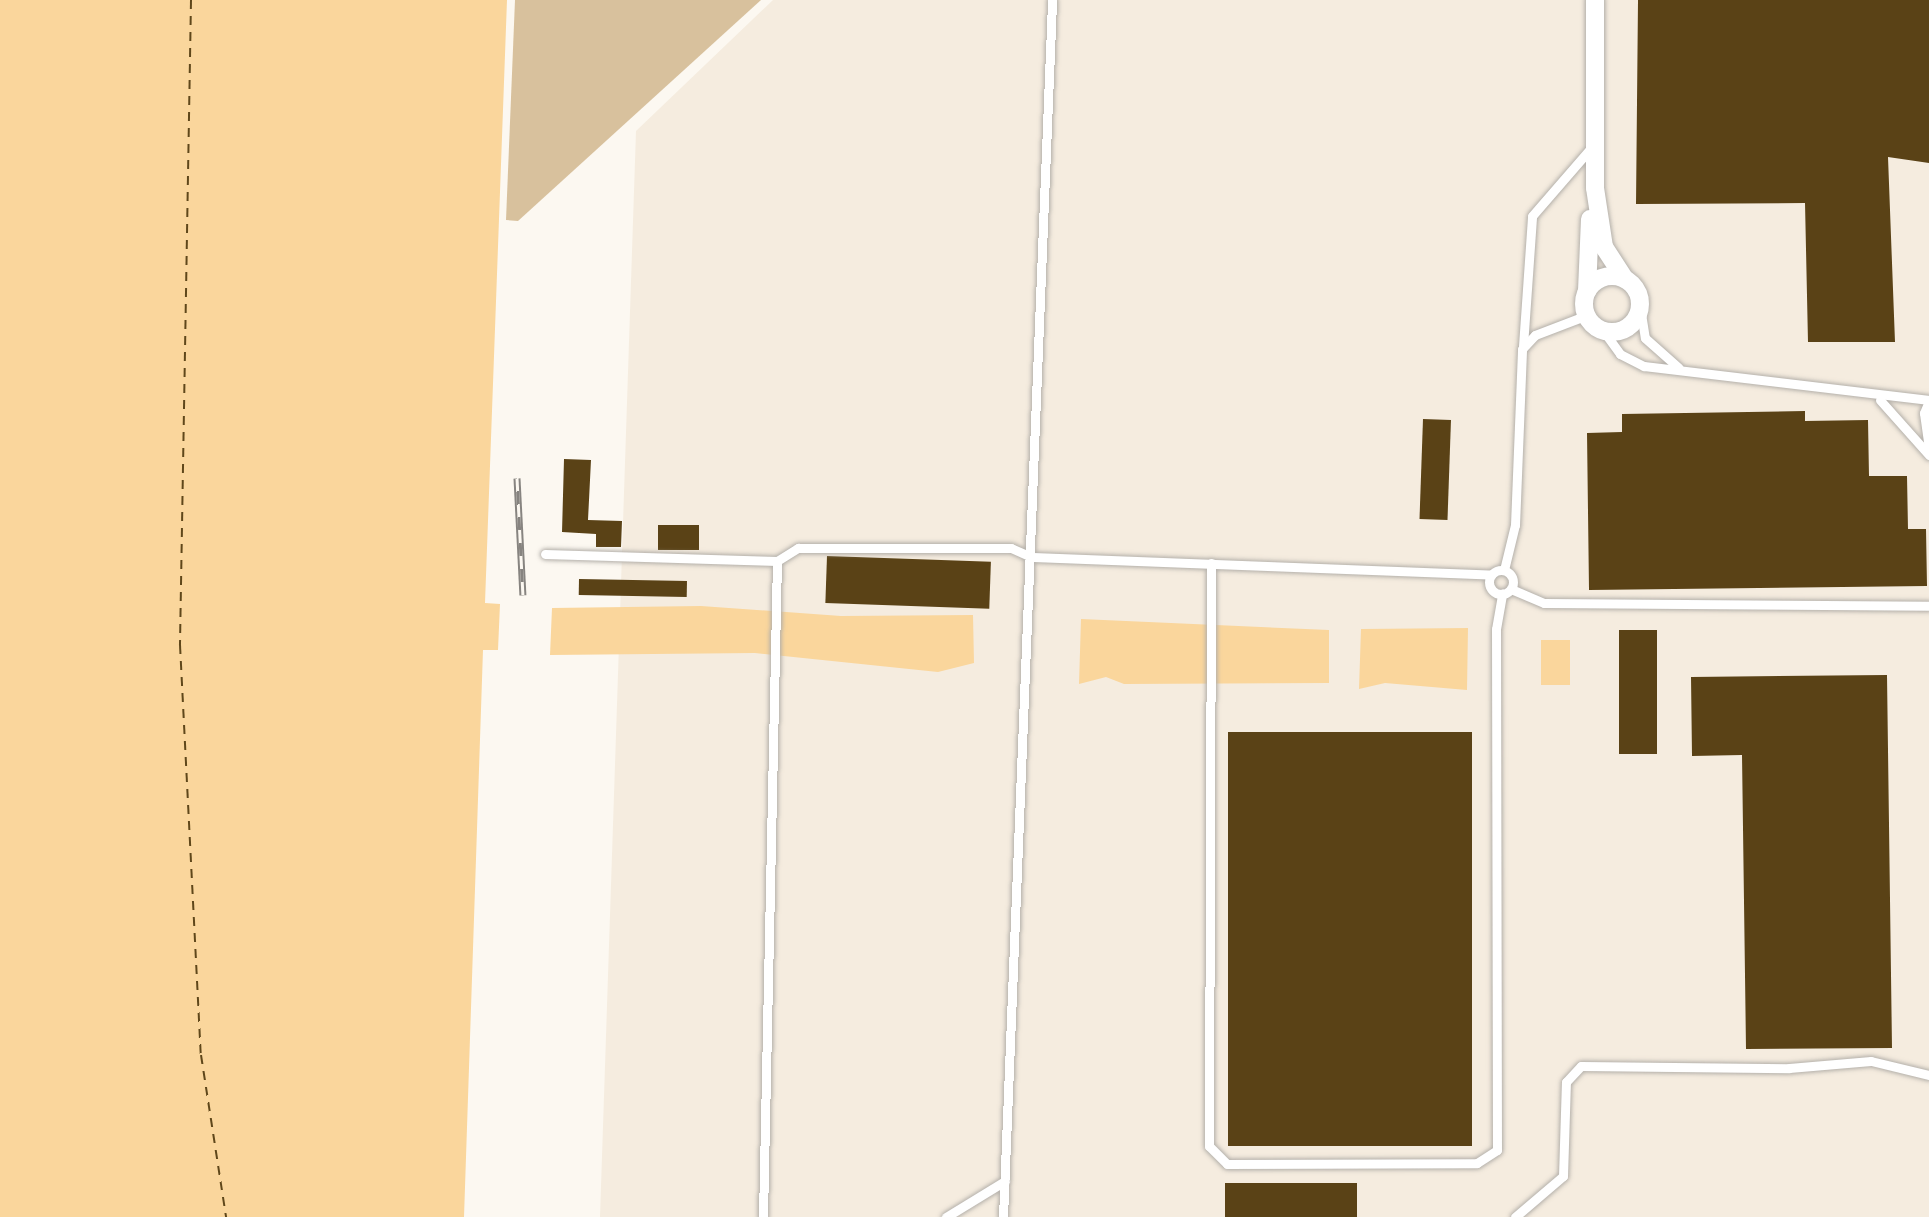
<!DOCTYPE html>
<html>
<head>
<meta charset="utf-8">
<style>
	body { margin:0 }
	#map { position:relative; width:1929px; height:1217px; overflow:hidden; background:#fcf8f1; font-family:"Open Sans",sans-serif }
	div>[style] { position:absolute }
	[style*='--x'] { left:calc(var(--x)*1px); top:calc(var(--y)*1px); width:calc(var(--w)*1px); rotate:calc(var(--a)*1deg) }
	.built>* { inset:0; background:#f5ecdf }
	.green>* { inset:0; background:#d8c19d }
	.water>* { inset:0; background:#fad69c; transform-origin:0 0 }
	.ferry>* { height:2px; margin-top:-1px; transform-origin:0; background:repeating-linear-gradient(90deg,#5f471a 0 9px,transparent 0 16px) }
	.building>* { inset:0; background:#5a4216; transform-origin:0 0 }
	.roads { filter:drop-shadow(0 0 2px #b4b0aa) drop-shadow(0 0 2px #b4b0aa) }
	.service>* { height:9px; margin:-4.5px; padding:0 4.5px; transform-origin:4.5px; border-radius:4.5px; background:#fff }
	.service>.ring { margin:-4.5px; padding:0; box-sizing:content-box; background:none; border:9px solid #fff; border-radius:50% }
	.minor>* { height:18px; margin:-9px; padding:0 9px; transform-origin:9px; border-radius:9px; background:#fff }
	.minor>.ring { margin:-9px; padding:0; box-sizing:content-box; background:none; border:18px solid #fff; border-radius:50% }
	.rail>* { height:7px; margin-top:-3.5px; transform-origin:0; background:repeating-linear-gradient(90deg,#fcf8f1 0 13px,#878480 0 26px); box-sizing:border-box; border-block:2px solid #878480 }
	span { translate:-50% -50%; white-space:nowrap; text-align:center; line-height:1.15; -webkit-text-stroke:7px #fcf8f1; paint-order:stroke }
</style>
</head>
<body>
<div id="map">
	<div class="built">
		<div style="clip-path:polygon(773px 0,1929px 0,1929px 1217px,600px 1217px,636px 131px)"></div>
	</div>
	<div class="green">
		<div style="clip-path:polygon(515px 0,761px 0,518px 221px,506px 220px)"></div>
	</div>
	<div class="water">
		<div style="clip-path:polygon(0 0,507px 0,485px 603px,500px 604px,498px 650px,483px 650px,464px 1217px,0 1217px)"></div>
		<div style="clip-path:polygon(701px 606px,841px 616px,973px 615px,974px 663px,938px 672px,755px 653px,550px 655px,552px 608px)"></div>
		<div style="clip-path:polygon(1081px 619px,1329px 630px,1329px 683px,1124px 684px,1106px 677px,1079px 684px)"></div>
		<div style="clip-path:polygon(1468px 628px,1467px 690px,1385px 683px,1359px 689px,1361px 629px)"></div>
		<div style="left:1541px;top:640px;width:29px;height:45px"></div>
	</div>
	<div class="ferry">
		<div style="--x:191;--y:0;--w:645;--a:90.98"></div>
		<div style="--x:180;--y:645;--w:411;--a:87.1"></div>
		<div style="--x:201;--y:1055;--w:164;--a:81.2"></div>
	</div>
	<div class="building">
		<div style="clip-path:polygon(1638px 0,1929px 0,1929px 163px,1888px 157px,1895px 342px,1808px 342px,1805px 203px,1636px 204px)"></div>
		<div style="clip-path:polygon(1805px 411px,1805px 421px,1868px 420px,1869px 476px,1907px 476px,1908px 529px,1926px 529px,1927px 586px,1589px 590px,1587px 433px,1622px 432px,1622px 414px)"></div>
		<div style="left:1423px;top:419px;width:28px;height:100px;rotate:2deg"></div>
		<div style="clip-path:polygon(564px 459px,591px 460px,588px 520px,622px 521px,621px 547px,596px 547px,596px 534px,562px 532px)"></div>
		<div style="left:658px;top:525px;width:41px;height:25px"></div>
		<div style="left:827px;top:556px;width:164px;height:47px;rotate:2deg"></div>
		<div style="left:579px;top:579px;width:108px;height:16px;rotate:1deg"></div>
		<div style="left:1619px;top:630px;width:38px;height:124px"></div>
		<div style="clip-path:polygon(1887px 675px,1892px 1048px,1746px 1049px,1742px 755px,1692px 756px,1691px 677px)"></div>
		<div style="left:1228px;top:732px;width:244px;height:414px"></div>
		<div style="left:1225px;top:1183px;width:132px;height:34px"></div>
	</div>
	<div class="roads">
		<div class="service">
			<div style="--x:1640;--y:307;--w:31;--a:81"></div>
			<div style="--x:1645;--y:338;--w:45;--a:41.4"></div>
			<div style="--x:1602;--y:329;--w:31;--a:54"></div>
			<div style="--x:1620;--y:354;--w:27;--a:27"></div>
			<div style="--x:1644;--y:366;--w:287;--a:6.8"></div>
			<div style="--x:1523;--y:346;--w:130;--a:-86"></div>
			<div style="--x:1532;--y:216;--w:89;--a:-49.1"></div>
			<div style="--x:1880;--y:400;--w:74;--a:48.3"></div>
			<div style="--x:1929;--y:401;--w:13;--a:113"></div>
			<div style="--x:1924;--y:413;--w:34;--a:82"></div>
			<div style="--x:545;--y:554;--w:232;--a:1.7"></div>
			<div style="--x:777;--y:561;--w:25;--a:-32"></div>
			<div style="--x:798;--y:548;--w:213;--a:0"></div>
			<div style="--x:1011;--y:548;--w:22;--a:24"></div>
			<div style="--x:1031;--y:557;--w:460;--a:2.2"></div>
			<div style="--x:1211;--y:563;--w:583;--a:90.2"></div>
			<div style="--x:1209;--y:1146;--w:25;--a:45"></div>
			<div style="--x:1227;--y:1164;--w:250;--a:-0.2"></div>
			<div style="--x:1477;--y:1163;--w:24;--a:-33"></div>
			<div style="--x:1497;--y:1150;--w:521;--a:-90.11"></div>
			<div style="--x:1496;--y:629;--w:36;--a:-80"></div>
			<div class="ring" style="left:1489px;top:570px;width:15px;height:15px"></div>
			<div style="--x:1504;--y:570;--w:46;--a:-76.3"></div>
			<div style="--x:1515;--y:525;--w:176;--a:-87.7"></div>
			<div style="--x:1522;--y:349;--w:19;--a:-47"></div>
			<div style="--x:1535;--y:335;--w:56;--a:-21"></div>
			<div style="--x:1511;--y:589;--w:36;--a:23"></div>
			<div style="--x:1544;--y:603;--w:385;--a:0.4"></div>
			<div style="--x:763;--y:1217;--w:656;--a:-88.78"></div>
			<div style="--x:946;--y:1217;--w:69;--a:-31.4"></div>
			<div style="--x:1003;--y:1217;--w:1218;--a:-87.69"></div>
			<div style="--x:1515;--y:1217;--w:63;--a:-40.5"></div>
			<div style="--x:1563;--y:1176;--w:94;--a:-88.2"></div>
			<div style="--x:1566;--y:1082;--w:22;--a:-47"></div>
			<div style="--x:1581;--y:1066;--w:208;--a:0.6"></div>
			<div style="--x:1789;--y:1068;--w:82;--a:-4.9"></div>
			<div style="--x:1871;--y:1061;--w:60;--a:13.6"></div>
		</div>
		<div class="minor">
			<div style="--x:1595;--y:0;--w:188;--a:90"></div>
			<div style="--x:1595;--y:188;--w:60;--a:81.3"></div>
			<div style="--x:1604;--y:247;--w:38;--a:57"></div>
			<div class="ring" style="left:1584px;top:276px;width:38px;height:38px"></div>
			<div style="--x:1587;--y:291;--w:72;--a:-87.6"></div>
		</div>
	</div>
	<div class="rail">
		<div style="--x:517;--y:478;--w:117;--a:87.1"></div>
	</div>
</div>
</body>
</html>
